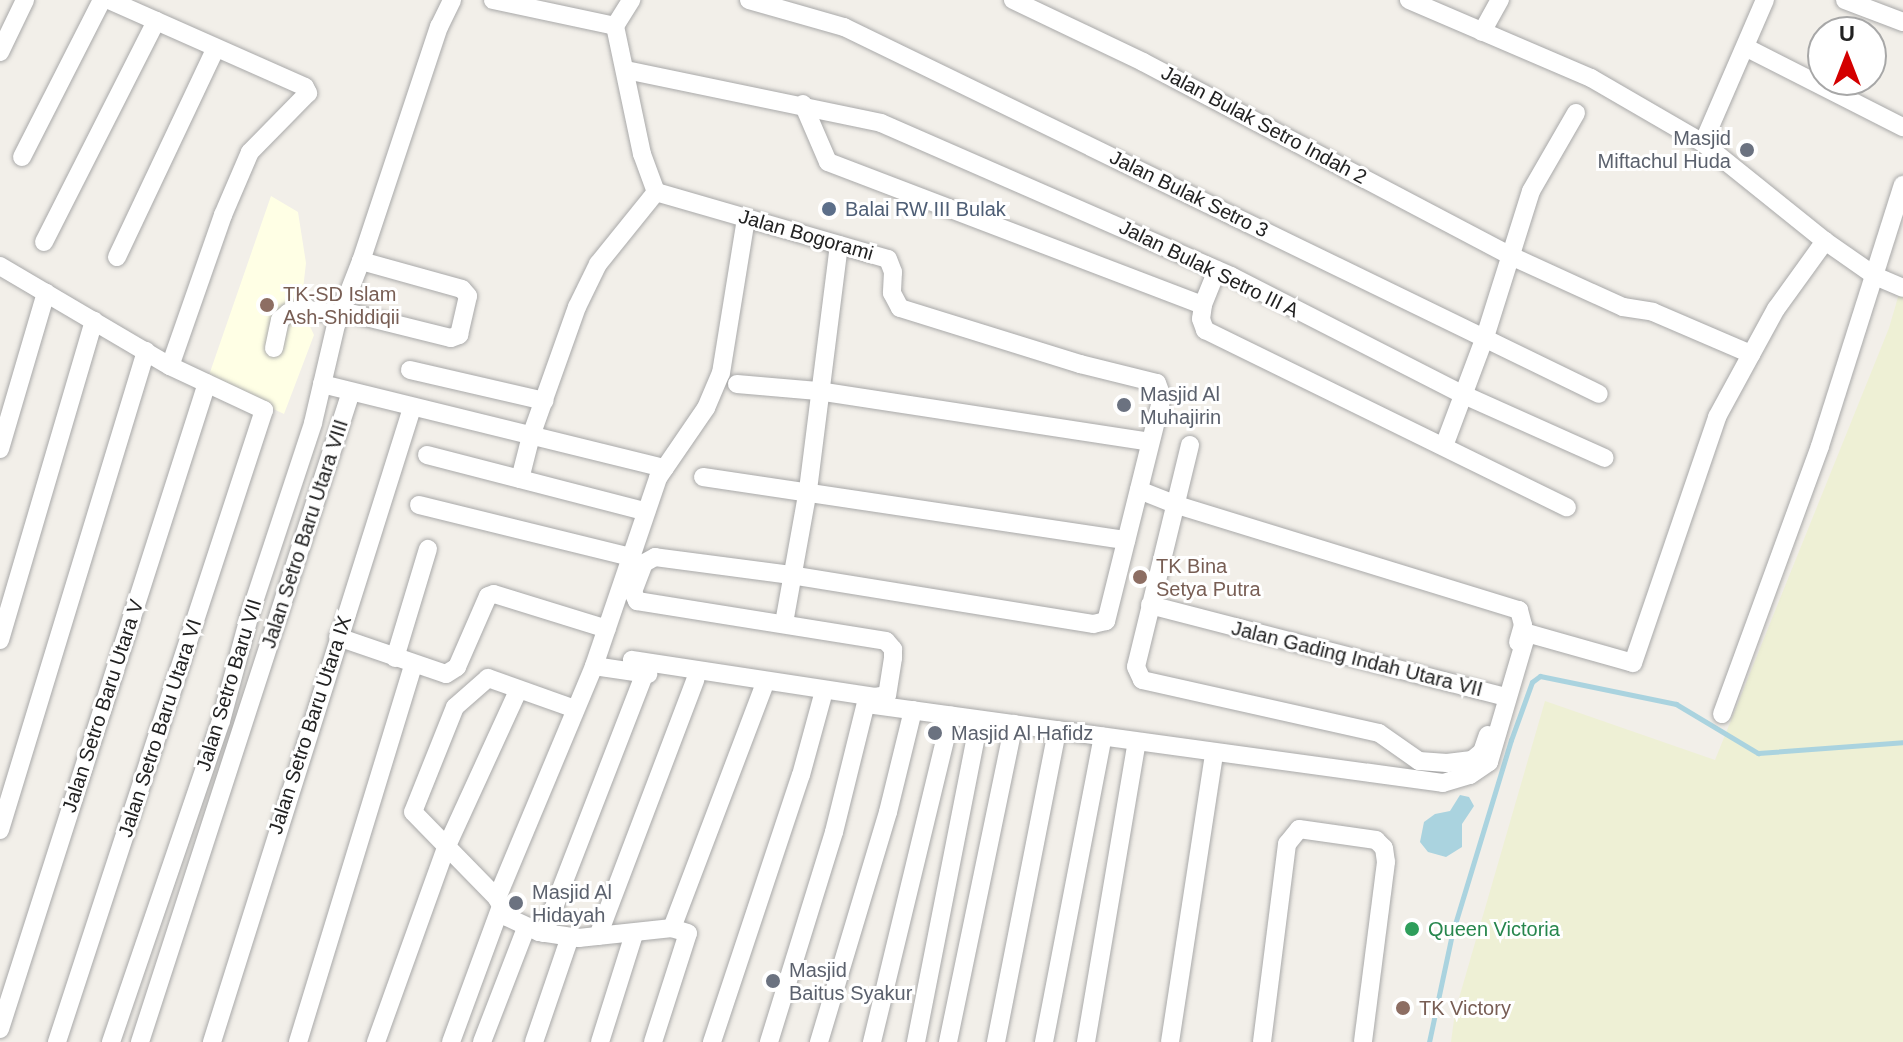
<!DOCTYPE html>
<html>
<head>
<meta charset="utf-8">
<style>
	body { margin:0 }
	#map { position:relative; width:1903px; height:1042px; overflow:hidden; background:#f2efe9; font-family:Helvetica,sans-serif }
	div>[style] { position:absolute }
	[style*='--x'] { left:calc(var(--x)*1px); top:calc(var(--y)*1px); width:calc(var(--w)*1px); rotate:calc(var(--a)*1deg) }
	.education>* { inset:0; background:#ffffe5 }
	.farmland>* { inset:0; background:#eef0d5 }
	.water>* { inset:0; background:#aad3df }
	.stream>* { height:5px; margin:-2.5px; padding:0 2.5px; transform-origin:2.5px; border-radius:2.5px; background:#aad3df }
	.roads { filter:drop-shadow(0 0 2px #a9a9a9) drop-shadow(0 0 2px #a9a9a9) }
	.minor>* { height:18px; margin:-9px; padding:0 9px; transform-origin:9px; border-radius:9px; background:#fff }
	.dots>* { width:22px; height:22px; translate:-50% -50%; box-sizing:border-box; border:4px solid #fff; border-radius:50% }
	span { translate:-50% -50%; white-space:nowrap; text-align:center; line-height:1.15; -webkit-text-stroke:6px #fff; paint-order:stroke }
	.street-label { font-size:20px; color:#222 }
	.worship-label { font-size:20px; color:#5b616d }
	.right { translate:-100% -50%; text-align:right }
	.left { translate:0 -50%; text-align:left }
	.service-label { font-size:20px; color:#4e5e75 }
	.education-label { font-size:20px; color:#785e54 }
	.leisure-label { font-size:20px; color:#27864d }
	.north { position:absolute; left:1807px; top:16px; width:80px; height:80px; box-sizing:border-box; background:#fff; border:2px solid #a7a7a7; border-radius:50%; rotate:0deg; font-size:22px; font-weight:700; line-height:32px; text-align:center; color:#222 }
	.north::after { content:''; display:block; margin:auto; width:28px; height:36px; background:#d40000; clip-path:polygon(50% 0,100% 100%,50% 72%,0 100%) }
</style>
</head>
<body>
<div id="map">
	<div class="education">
		<div style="clip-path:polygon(271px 196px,298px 212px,306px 263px,301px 307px,314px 335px,284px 414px,208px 378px)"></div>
	</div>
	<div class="farmland">
		<div style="clip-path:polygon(1903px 280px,1903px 1042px,1451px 1042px,1455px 1012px,1545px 701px,1715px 760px,1889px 328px)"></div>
	</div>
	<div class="water">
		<div style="clip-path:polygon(1460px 795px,1469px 797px,1474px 806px,1462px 824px,1462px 847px,1446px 857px,1428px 852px,1420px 842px,1424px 822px,1435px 814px,1450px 811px)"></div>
	</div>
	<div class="stream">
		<div style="--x:1429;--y:1042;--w:110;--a:-78"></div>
		<div style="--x:1452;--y:934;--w:203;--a:-73.1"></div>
		<div style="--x:1511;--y:740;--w:62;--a:-70.1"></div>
		<div style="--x:1532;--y:682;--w:10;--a:-37"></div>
		<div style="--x:1540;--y:676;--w:139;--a:11.6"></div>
		<div style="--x:1676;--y:704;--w:96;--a:30.9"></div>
		<div style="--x:1758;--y:753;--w:145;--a:-4.3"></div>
	</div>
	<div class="roads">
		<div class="minor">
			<div style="--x:109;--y:0;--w:214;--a:23.9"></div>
			<div style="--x:305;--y:87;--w:7;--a:63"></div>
			<div style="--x:308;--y:93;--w:83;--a:134.5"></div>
			<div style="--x:250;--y:152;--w:69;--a:113.2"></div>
			<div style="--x:223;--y:215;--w:160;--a:109.3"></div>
			<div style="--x:493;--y:0;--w:125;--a:12"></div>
			<div style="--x:615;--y:26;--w:31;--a:-58"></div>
			<div style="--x:749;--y:0;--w:99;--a:15.9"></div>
			<div style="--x:844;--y:27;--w:839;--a:25.92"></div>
			<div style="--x:1013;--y:0;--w:144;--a:25.5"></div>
			<div style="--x:1143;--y:62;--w:416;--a:27.8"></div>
			<div style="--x:1511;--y:256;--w:123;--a:24.5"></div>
			<div style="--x:1623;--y:307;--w:30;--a:9"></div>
			<div style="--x:1653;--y:312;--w:107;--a:23.2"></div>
			<div style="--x:1409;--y:0;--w:198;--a:23.2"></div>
			<div style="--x:1591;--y:78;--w:129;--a:30.1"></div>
			<div style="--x:1703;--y:143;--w:156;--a:-66.6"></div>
			<div style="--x:1845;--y:0;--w:62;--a:20.8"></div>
			<div style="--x:615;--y:26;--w:131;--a:78.1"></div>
			<div style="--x:642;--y:154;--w:40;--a:69.8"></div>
			<div style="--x:656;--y:192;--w:241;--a:16.1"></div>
			<div style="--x:888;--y:259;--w:14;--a:69"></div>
			<div style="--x:893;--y:272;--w:21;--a:93"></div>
			<div style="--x:892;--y:293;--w:17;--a:62"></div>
			<div style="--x:900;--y:308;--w:189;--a:17.3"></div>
			<div style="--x:1080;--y:364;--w:79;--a:13.9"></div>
			<div style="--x:1157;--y:383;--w:15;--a:70"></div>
			<div style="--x:1162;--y:397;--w:231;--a:104"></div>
			<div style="--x:1106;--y:621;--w:13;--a:167"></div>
			<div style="--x:1093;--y:624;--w:306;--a:-170.8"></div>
			<div style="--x:791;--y:575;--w:137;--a:-172.5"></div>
			<div style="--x:655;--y:557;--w:13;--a:151"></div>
			<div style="--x:644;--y:563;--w:31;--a:111"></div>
			<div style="--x:633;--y:592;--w:10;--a:66"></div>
			<div style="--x:637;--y:601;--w:252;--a:9.1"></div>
			<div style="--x:886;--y:641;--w:11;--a:49"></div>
			<div style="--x:893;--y:649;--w:9;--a:90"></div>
			<div style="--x:893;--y:658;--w:37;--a:99"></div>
			<div style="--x:887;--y:695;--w:12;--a:171"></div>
			<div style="--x:875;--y:697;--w:246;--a:-171.3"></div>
			<div style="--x:1482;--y:32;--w:37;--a:-61"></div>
			<div style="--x:1747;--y:48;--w:175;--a:26.9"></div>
			<div style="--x:0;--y:52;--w:58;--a:-64.3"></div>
			<div style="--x:626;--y:70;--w:260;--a:11.7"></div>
			<div style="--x:881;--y:123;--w:382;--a:23.6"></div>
			<div style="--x:1231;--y:276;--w:262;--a:27.1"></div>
			<div style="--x:1464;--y:395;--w:154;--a:24.1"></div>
			<div style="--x:803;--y:104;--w:63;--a:66.7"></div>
			<div style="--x:828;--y:162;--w:401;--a:20.9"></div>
			<div style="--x:1703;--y:143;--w:156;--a:38.8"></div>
			<div style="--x:1825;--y:241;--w:61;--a:35"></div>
			<div style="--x:1875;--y:276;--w:30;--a:23"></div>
			<div style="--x:22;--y:157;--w:176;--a:-63"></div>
			<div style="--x:44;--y:242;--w:248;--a:-63.1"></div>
			<div style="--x:117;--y:257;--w:231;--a:-64.7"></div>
			<div style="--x:0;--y:266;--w:197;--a:30.5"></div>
			<div style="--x:170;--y:366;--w:104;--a:25.1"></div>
			<div style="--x:264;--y:410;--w:665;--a:108.14"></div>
			<div style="--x:1217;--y:270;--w:38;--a:112"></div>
			<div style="--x:1203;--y:305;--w:14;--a:98"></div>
			<div style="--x:1201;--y:319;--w:12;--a:70"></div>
			<div style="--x:1205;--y:330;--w:403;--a:26.1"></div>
			<div style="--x:342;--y:311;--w:112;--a:13.9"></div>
			<div style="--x:451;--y:338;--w:9;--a:-21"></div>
			<div style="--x:459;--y:335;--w:40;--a:-77"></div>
			<div style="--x:468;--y:296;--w:9;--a:-131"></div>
			<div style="--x:462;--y:289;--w:105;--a:-164.5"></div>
			<div style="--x:274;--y:348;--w:29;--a:-78"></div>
			<div style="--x:280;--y:320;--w:11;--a:-41"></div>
			<div style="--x:288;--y:313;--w:13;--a:-18"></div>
			<div style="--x:300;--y:309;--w:40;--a:7.1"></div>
			<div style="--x:410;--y:370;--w:138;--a:13"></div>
			<div style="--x:322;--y:384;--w:353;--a:13.8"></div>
			<div style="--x:737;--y:384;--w:81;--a:4.9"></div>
			<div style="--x:818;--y:391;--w:336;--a:8.7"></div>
			<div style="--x:1190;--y:445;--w:228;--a:103.7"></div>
			<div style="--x:1136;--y:667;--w:14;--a:65"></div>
			<div style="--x:1142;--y:680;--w:243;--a:12.6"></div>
			<div style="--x:1379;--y:733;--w:49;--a:35"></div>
			<div style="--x:1419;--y:761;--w:28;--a:4"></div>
			<div style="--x:1447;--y:763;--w:25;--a:-7"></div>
			<div style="--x:1472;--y:760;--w:13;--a:-39"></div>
			<div style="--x:1482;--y:752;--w:18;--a:-71"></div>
			<div style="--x:1444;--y:446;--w:116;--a:-69.4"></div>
			<div style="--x:1485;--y:337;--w:153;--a:-72.5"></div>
			<div style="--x:1531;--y:191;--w:90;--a:-60"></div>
			<div style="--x:0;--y:449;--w:163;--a:-73.6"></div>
			<div style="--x:427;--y:455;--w:224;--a:14.5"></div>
			<div style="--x:703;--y:477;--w:428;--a:8.5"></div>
			<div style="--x:520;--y:479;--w:44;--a:-75.7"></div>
			<div style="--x:531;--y:436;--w:137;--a:-70.4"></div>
			<div style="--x:577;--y:307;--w:48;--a:-64"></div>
			<div style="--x:598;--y:264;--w:92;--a:-51.1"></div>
			<div style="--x:1139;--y:490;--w:41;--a:21.5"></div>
			<div style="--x:1177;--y:505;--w:358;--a:17.1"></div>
			<div style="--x:1519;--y:610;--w:16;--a:75"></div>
			<div style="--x:1523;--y:625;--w:18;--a:106"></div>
			<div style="--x:419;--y:505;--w:218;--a:13.8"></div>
			<div style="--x:1150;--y:605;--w:364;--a:14.5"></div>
			<div style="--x:784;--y:623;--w:135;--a:-79.8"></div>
			<div style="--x:808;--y:490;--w:247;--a:-82.8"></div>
			<div style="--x:338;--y:637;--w:114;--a:18.9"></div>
			<div style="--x:446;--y:674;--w:13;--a:-32"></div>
			<div style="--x:457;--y:667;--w:77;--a:-66.4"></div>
			<div style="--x:488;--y:596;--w:6;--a:-18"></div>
			<div style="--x:494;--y:594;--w:118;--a:17.2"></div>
			<div style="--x:0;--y:640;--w:333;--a:-73.6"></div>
			<div style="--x:395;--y:658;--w:114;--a:-73.2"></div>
			<div style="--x:594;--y:666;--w:55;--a:8.4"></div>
			<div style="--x:867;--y:704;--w:581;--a:7.81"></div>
			<div style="--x:1443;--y:783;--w:28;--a:-17"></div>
			<div style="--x:1470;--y:775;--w:23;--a:-34"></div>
			<div style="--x:1489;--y:762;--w:134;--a:-73.6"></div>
			<div style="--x:1527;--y:633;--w:110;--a:15.8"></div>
			<div style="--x:1633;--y:663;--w:260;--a:-71.1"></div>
			<div style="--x:1717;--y:417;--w:123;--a:-61.4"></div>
			<div style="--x:1776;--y:309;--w:84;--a:-54.2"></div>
			<div style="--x:1722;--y:714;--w:285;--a:-69.9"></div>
			<div style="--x:1820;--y:446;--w:274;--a:-72.4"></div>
			<div style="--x:0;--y:830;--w:501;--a:-73.05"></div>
			<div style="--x:497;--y:898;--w:120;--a:-134.3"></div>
			<div style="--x:413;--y:812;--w:113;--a:-68.2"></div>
			<div style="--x:455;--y:707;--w:44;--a:-41.3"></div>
			<div style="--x:488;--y:678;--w:92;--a:19.6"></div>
			<div style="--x:672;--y:928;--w:257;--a:-69.2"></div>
			<div style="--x:544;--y:933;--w:279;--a:-68.8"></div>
			<div style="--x:598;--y:936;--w:274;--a:-69.2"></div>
			<div style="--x:0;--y:1029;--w:678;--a:-72.23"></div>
			<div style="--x:111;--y:1042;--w:339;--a:-71.1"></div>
			<div style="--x:221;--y:721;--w:108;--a:-74.9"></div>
			<div style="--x:249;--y:617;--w:204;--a:-71.7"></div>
			<div style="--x:313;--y:423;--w:101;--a:-76.8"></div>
			<div style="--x:336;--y:325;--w:69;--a:-68.7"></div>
			<div style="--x:361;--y:261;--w:247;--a:-71.6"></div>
			<div style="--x:439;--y:27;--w:30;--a:-64"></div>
			<div style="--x:140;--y:1042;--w:683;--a:-72.02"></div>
			<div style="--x:212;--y:1042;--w:665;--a:-72.49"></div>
			<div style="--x:298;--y:1042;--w:394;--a:-73"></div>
			<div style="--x:376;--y:1042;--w:206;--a:-70.2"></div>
			<div style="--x:446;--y:848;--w:173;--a:-65.4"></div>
			<div style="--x:451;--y:1042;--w:142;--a:-69.8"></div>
			<div style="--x:482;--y:1042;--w:122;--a:-68.9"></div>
			<div style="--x:534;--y:1042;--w:111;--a:-71.1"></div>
			<div style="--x:600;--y:1042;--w:113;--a:-72.5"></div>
			<div style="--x:653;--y:1042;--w:114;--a:-72.2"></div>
			<div style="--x:688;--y:933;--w:17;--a:-163"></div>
			<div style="--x:672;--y:928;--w:94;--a:173.9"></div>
			<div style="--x:579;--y:938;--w:40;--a:-171.5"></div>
			<div style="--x:539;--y:932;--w:35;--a:-155"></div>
			<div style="--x:507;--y:917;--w:21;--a:-118"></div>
			<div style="--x:497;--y:898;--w:251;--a:-67.3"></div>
			<div style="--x:594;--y:666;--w:199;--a:-71.2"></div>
			<div style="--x:658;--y:478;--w:85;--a:-55.6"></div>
			<div style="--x:706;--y:408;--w:38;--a:-67"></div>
			<div style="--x:721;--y:373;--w:157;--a:-80.8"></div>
			<div style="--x:712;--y:1042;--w:281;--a:-71.6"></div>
			<div style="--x:801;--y:775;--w:80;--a:-74.7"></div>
			<div style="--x:769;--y:1042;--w:220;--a:-72.8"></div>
			<div style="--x:834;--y:832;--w:133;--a:-76.1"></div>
			<div style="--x:819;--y:1042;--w:240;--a:-73.3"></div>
			<div style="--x:888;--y:812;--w:105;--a:-76.2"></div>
			<div style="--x:872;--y:1042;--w:336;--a:-76.4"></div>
			<div style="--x:916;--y:1042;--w:328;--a:-78.9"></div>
			<div style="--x:948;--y:1042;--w:325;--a:-78.3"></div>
			<div style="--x:996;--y:1042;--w:318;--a:-78.9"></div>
			<div style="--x:1044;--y:1042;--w:311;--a:-79.1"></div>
			<div style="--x:1086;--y:1042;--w:304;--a:-80.4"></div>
			<div style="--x:1170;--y:1042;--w:291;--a:-81.3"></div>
			<div style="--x:1262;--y:1042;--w:200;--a:-82.8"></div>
			<div style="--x:1287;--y:844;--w:19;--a:-51"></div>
			<div style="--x:1299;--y:829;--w:78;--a:8.1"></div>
			<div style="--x:1376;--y:840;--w:11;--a:45"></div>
			<div style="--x:1384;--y:848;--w:14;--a:82"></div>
			<div style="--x:1386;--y:862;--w:181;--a:97.3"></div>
		</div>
	</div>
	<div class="dots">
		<div style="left:1747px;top:150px;background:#6b7280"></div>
		<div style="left:829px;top:209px;background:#5c6f8a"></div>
		<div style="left:267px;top:305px;background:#8d6e63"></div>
		<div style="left:1124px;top:405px;background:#6b7280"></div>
		<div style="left:1140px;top:577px;background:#8d6e63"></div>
		<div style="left:935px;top:733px;background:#6b7280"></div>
		<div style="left:516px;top:903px;background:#6b7280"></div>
		<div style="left:1412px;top:929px;background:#2e9e5b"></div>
		<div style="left:773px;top:981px;background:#6b7280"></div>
		<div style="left:1403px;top:1008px;background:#8d6e63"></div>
	</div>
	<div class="street-label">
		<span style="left:1264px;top:125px;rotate:28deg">Jalan Bulak Setro Indah 2</span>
		<span style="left:1189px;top:194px;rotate:26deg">Jalan Bulak Setro 3</span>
		<span style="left:806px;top:235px;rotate:16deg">Jalan Bogorami</span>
		<span style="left:1209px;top:269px;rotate:26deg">Jalan Bulak Setro III A</span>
		<span style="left:305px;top:534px;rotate:-72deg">Jalan Setro Baru Utara VIII</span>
		<span style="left:1357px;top:659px;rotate:14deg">Jalan Gading Indah Utara VII</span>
		<span style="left:229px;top:685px;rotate:-73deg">Jalan Setro Baru VII</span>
		<span style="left:103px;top:706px;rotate:-72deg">Jalan Setro Baru Utara V</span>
		<span style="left:310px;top:725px;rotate:-72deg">Jalan Setro Baru Utara IX</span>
		<span style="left:160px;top:728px;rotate:-72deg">Jalan Setro Baru Utara VI</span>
	</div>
	<div class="worship-label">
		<span class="right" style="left:1731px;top:150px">Masjid<br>Miftachul Huda</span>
		<span class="left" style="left:1140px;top:406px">Masjid Al<br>Muhajirin</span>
		<span class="left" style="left:951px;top:733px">Masjid Al Hafidz</span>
		<span class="left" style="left:532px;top:904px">Masjid Al<br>Hidayah</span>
		<span class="left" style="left:789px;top:982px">Masjid<br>Baitus Syakur</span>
	</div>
	<div class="service-label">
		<span class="left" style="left:845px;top:209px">Balai RW III Bulak</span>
	</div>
	<div class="education-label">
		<span class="left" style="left:283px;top:306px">TK-SD Islam<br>Ash-Shiddiqii</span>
		<span class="left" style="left:1156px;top:578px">TK Bina<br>Setya Putra</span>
		<span class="left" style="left:1419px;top:1008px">TK Victory</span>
	</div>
	<div class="leisure-label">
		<span class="left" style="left:1428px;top:929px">Queen Victoria</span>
	</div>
	<div class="north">U</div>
</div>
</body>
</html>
